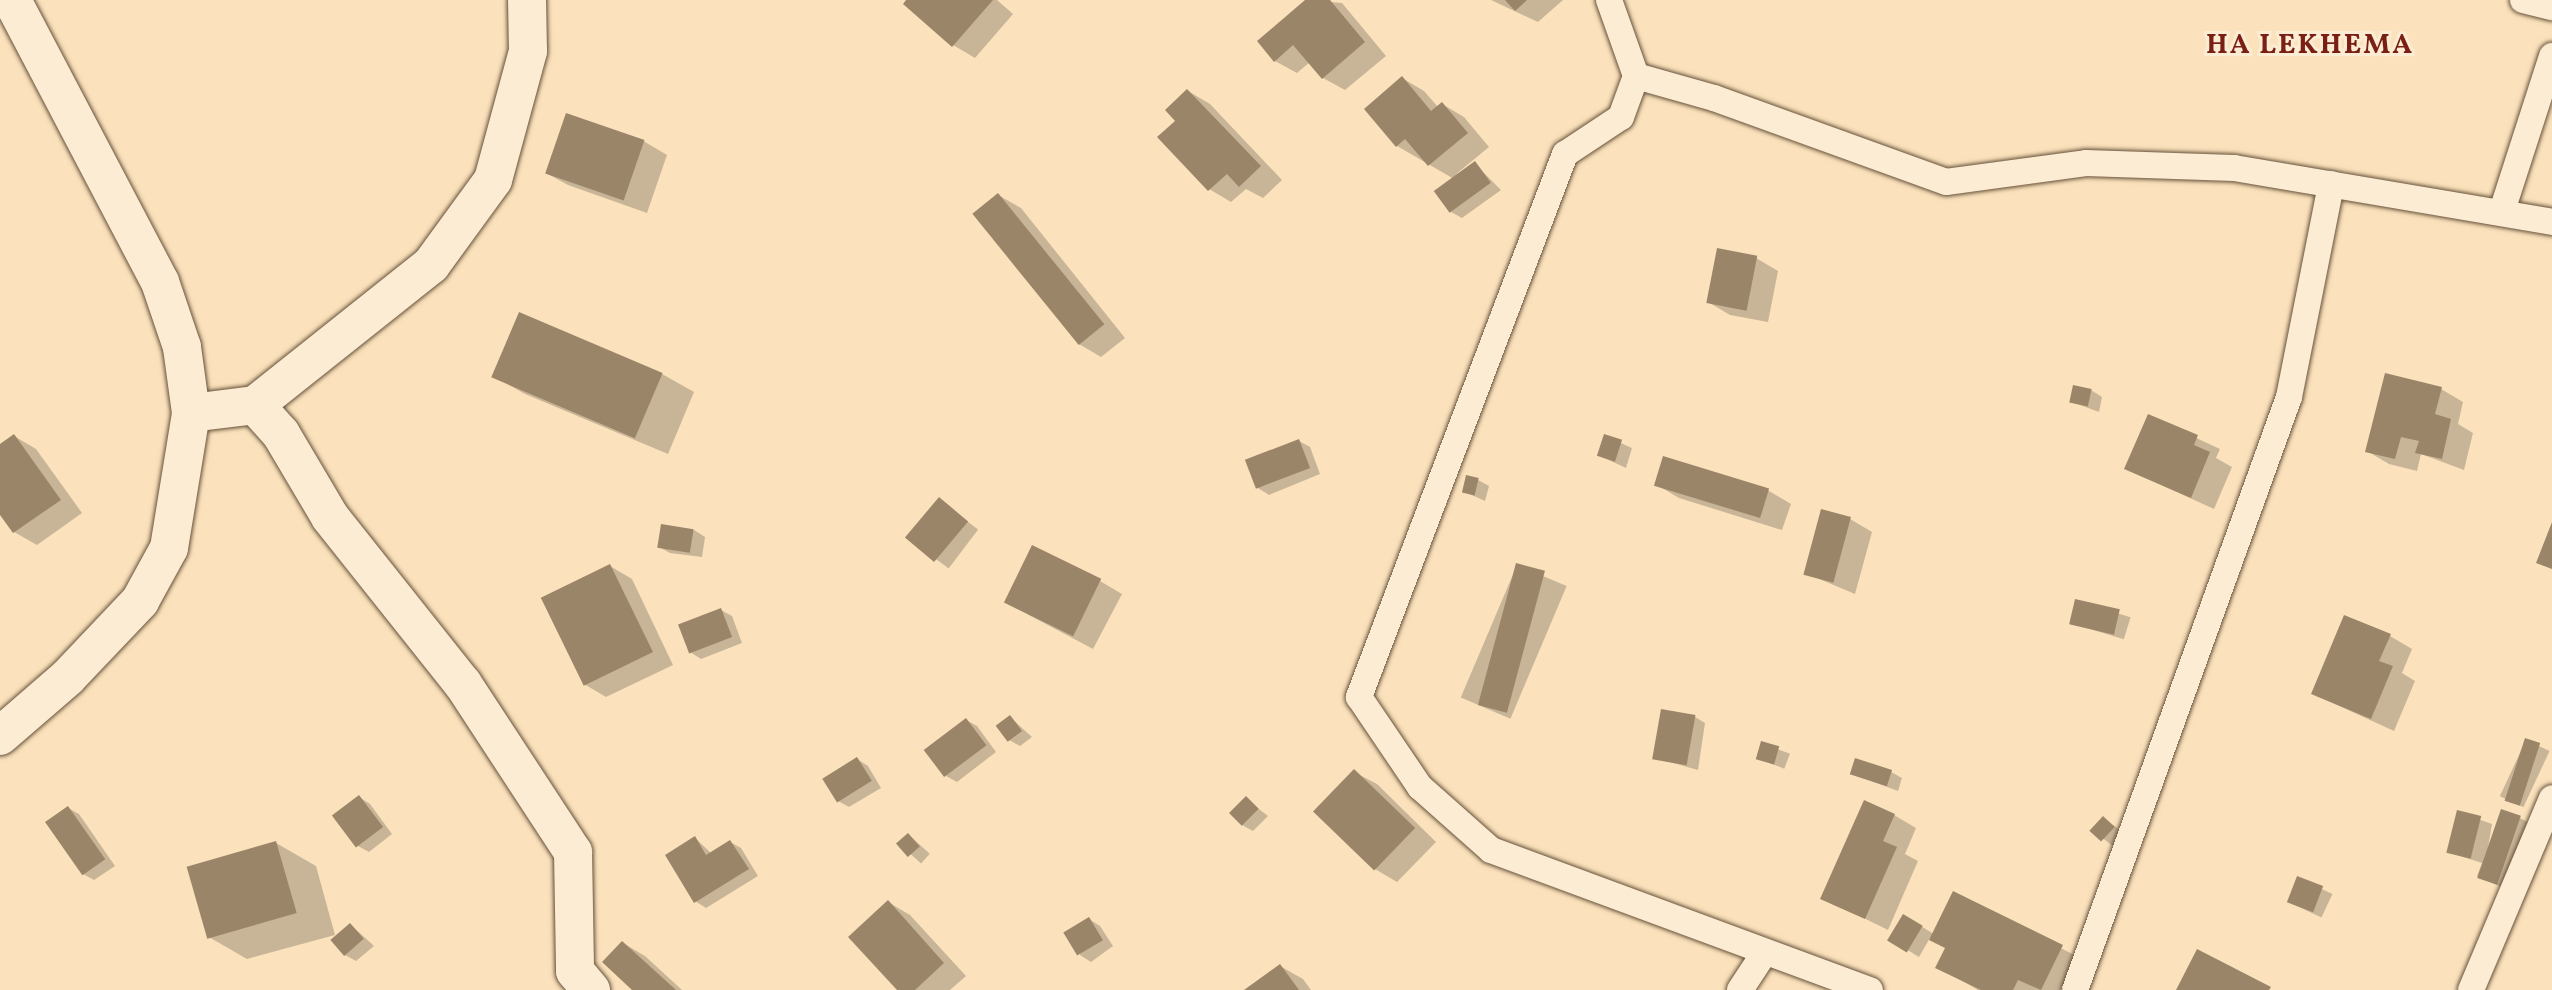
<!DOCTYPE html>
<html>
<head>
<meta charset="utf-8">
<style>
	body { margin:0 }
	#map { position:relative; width:2552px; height:990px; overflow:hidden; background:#fbe2bc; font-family:Vollkorn,serif }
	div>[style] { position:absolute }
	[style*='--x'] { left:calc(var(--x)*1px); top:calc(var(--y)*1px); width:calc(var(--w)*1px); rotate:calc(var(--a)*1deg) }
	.shadow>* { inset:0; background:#0003; transform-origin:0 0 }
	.building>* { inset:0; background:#9b8569; transform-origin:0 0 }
	.roads { filter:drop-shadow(0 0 2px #66513a) drop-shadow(0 0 2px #66513a) }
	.lane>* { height:26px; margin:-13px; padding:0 13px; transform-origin:13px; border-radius:13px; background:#fcecd3 }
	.street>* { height:38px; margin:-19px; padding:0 19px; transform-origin:19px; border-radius:19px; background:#fcecd3 }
	.secondary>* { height:38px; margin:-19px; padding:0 19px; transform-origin:19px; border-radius:19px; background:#fcecd3 }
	span { translate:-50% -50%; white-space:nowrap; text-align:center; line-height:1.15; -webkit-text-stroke:6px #fcecd3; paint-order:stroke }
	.district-label { font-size:28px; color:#7a1f14; font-weight:700; letter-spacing:2px }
</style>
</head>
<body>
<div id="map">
	<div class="shadow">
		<div style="clip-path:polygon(909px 0,997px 0,1013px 14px,975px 58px,953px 45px)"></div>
		<div style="clip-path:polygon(1308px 0,1342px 3px,1386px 56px,1345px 90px,1323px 78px,1310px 62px,1297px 73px,1275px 61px)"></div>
		<div style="clip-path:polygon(1491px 0,1563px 0,1538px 22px)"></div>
		<div style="clip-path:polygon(1402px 78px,1424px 91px,1438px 107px,1442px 104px,1464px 117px,1489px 147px,1455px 175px,1475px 164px,1501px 190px,1462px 218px,1451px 212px,1454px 179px,1397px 146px,1366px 109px)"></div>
		<div style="clip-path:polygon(1188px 91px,1210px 104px,1282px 180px,1263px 198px,1246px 189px,1231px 202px,1209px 189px,1177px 121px)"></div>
		<div style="clip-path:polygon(567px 115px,645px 142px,667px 155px,647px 213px,568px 185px,546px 173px)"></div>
		<div style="clip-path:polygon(998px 195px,1021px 208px,1125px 338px,1101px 357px,1079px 344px)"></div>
		<div style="clip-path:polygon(1756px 258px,1778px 271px,1768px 322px,1730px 315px,1708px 302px)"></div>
		<div style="clip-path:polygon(662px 374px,694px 392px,668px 454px,525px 394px,493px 376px)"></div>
		<div style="clip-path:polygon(2441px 389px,2463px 402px,2458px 424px,2473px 433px,2464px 470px,2421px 454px,2417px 471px,2389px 464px,2367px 451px)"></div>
		<div style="clip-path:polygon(2091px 390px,2102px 397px,2099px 412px,2072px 402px)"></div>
		<div style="clip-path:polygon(2149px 416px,2220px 449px,2216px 458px,2232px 467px,2214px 509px,2126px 469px)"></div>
		<div style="clip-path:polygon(14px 436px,36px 449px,82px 513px,37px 545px,14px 532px,0 512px,0 446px)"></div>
		<div style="clip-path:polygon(1605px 436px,1632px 448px,1626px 468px,1598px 455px)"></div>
		<div style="clip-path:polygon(1299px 441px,1310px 447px,1320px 474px,1269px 495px,1258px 488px)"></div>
		<div style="clip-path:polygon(1664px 458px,1769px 491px,1791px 504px,1782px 530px,1679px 498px,1657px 485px)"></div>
		<div style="clip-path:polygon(1478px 480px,1489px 486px,1485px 501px,1463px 491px)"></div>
		<div style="left:939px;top:500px;width:49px;height:49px;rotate:37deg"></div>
		<div style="clip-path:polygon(1850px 519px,1872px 532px,1855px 594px,1805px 573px)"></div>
		<div style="clip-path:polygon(694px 530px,705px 537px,702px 557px,670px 553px,659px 547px)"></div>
		<div style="left:1517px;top:565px;width:54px;height:144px;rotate:23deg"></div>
		<div style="clip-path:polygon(610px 566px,632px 579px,673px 665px,606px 697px,584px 684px)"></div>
		<div style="clip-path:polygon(1100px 581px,1122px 594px,1093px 649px,1027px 614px)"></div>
		<div style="left:2077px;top:601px;width:56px;height:23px;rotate:17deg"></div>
		<div style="clip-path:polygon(721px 610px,732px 616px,742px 643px,701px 659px,690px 652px)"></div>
		<div style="clip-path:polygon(2390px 636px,2412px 649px,2402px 673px,2415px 681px,2394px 731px,2313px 694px)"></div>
		<div style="clip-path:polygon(1010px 717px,1032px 737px,1020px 746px,1009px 740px)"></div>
		<div style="clip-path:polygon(1695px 717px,1705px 723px,1698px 770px,1655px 758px)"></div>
		<div style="clip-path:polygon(966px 720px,977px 726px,996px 752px,957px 782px,946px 776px)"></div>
		<div style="left:2526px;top:740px;width:26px;height:62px;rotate:25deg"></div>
		<div style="left:1762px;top:743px;width:30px;height:16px;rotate:21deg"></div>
		<div style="clip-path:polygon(857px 759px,868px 766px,881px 788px,849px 807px,838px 801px)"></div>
		<div style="clip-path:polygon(1354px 772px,1377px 784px,1436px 842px,1397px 882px,1375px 869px)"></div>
		<div style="clip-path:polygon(1891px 772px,1902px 778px,1898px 791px,1852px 774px)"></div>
		<div style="clip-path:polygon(359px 797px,370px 804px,392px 834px,369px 852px,358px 846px,334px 815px)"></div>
		<div style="clip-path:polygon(1246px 799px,1268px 816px,1253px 831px,1242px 825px)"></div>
		<div style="clip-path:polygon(68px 808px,79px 814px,115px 866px,94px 880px,83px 874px,48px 822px)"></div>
		<div style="clip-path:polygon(2458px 812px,2492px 824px,2488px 848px,2520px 818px,2531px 824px,2506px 889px,2477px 876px,2482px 863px,2448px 852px)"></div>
		<div style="clip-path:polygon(1894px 815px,1916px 828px,1905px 854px,1918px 861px,1888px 930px,1823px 898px)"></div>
		<div style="left:2104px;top:818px;width:26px;height:17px;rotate:37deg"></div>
		<div style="left:909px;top:835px;width:28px;height:13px;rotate:42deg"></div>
		<div style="clip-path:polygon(695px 838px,711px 853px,730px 842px,741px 848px,758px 876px,706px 908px,695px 901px)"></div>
		<div style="clip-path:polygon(276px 843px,316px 866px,335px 935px,247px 959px,207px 936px)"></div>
		<div style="left:2298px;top:878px;width:38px;height:26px;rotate:25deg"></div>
		<div style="clip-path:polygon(1954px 894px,2094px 965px,2082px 990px,1978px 990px,1938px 967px,1947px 948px,1930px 938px,1919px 957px,1889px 939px,1904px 916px,1934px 934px)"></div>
		<div style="clip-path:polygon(888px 902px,910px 915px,966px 976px,950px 990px,899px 990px)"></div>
		<div style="clip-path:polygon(1089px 919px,1100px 926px,1113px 946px,1091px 962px,1080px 955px)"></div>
		<div style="clip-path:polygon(351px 925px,374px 946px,356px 961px,345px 955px)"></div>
		<div style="clip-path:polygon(623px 943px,645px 956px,682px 990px,635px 990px)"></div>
		<div style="clip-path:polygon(1280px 966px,1303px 979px,1311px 990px,1247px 990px)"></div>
	</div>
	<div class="building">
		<div style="clip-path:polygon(906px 0,993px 0,952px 47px,903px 4px)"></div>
		<div style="clip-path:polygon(1305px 0,1330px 0,1365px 42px,1322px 79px,1293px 45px,1274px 62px,1257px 41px)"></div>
		<div style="clip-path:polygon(1505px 0,1527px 0,1515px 11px)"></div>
		<div style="clip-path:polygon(1402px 76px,1431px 111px,1442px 102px,1468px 133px,1428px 166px,1405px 139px,1396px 147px,1364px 109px)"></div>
		<div style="clip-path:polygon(1187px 89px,1261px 166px,1239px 187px,1227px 174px,1208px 191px,1157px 137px,1175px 121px,1165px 110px)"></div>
		<div style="left:566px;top:113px;width:83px;height:64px;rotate:19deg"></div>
		<div style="left:1475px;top:161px;width:27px;height:51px;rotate:54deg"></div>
		<div style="left:998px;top:193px;width:169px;height:33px;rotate:51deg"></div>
		<div style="left:1717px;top:248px;width:41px;height:56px;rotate:11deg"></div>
		<div style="left:519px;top:312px;width:156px;height:71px;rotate:23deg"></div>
		<div style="clip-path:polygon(2385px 373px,2442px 387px,2435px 414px,2451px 419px,2442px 459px,2415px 453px,2419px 441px,2401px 437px,2395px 459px,2365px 452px)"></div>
		<div style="left:2073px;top:385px;width:19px;height:18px;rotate:12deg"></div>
		<div style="clip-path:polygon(2148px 414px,2198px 435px,2194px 445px,2210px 452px,2191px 498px,2124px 469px)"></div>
		<div style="clip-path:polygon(14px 434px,61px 500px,13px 533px,0 515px,0 444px)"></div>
		<div style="left:1604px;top:434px;width:19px;height:23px;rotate:18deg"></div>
		<div style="left:1299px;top:439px;width:31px;height:58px;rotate:69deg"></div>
		<div style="left:1663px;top:456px;width:111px;height:31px;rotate:17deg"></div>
		<div style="left:1466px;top:475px;width:13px;height:18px;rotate:13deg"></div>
		<div style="left:939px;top:497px;width:38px;height:53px;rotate:40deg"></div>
		<div style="left:1821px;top:509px;width:31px;height:68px;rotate:15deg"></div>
		<div style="clip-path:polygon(2552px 522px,2552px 569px,2536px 563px)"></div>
		<div style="left:661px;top:524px;width:33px;height:24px;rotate:9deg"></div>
		<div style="left:1032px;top:545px;width:77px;height:64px;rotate:26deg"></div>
		<div style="left:1516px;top:563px;width:30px;height:147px;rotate:15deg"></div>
		<div style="left:610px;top:564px;width:98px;height:77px;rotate:64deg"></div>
		<div style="left:2075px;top:599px;width:46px;height:26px;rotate:13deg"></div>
		<div style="left:721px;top:608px;width:31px;height:46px;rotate:69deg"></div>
		<div style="clip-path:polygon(2344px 615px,2391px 634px,2379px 661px,2393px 666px,2371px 719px,2311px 694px)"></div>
		<div style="left:1661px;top:709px;width:35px;height:51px;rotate:10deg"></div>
		<div style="left:1010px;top:715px;width:20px;height:18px;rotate:53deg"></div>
		<div style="left:966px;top:718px;width:34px;height:53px;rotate:53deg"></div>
		<div style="left:2525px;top:738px;width:16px;height:66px;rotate:18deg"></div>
		<div style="left:1761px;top:741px;width:19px;height:19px;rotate:16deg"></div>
		<div style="left:857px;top:757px;width:28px;height:41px;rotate:58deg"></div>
		<div style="left:1855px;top:758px;width:39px;height:17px;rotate:18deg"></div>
		<div style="left:1354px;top:769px;width:85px;height:59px;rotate:44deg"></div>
		<div style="left:359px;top:795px;width:40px;height:34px;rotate:53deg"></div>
		<div style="left:1246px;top:796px;width:18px;height:24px;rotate:45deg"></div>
		<div style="clip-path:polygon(1864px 800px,1895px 814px,1883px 841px,1897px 847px,1865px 919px,1820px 899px)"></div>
		<div style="left:68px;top:806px;width:65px;height:28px;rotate:55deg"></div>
		<div style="left:2501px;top:809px;width:21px;height:73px;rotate:19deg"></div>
		<div style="left:2457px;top:810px;width:25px;height:44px;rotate:14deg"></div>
		<div style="left:2103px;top:816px;width:16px;height:20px;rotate:43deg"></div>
		<div style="left:908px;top:833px;width:18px;height:16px;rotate:49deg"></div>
		<div style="clip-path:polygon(695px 836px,706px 855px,730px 840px,749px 869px,694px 903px,665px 855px)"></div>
		<div style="left:276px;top:841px;width:75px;height:93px;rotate:74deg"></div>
		<div style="left:2297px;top:876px;width:28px;height:28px;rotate:21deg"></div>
		<div style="clip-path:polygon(1953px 891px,2063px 945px,2041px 990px,2018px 980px,2013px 990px,1981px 990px,1935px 968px,1945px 948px,1929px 940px)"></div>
		<div style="clip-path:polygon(888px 900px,944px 963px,915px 990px,897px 990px,848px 937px)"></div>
		<div style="left:1903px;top:914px;width:23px;height:31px;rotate:31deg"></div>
		<div style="left:1089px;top:917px;width:27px;height:30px;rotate:59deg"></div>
		<div style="left:350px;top:923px;width:21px;height:26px;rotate:49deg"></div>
		<div style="clip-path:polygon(622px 941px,676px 990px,632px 990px,602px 962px)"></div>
		<div style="clip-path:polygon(2197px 949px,2271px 987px,2269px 990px,2176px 990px)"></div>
		<div style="clip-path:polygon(1280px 964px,1299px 990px,1244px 990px)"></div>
	</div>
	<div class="roads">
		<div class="lane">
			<div style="--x:1609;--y:0;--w:81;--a:70.4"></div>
			<div style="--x:1636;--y:76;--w:44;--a:110.1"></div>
			<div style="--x:1621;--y:117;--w:67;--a:146.5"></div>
			<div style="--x:1565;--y:154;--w:581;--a:110.78"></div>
			<div style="--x:1359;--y:697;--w:109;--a:55.9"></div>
			<div style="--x:1420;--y:787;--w:95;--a:41.6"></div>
			<div style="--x:1491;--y:850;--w:404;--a:20.3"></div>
			<div style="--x:2523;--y:0;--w:30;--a:14"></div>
			<div style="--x:1636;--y:76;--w:81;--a:15.8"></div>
			<div style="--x:1714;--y:98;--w:247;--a:19.9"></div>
			<div style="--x:1946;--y:182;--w:141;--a:-7.7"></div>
			<div style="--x:2086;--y:163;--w:148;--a:1.9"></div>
			<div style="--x:2234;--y:168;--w:323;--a:9.6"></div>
			<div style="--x:2502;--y:211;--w:163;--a:-72.1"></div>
			<div style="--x:1740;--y:990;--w:45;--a:-56.7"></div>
			<div style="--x:2075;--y:990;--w:630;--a:-70.16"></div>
			<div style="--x:2289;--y:397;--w:217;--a:-78.8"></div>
			<div style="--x:2471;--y:990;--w:208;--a:-67.1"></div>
		</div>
		<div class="street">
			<div style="--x:255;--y:405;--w:225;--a:-38.5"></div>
			<div style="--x:431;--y:265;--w:105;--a:-53.9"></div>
			<div style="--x:493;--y:180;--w:134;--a:-74.8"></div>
			<div style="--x:528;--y:51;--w:51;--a:-91.1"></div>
			<div style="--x:191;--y:413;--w:64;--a:-7.1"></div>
			<div style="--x:255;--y:405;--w:39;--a:48"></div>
			<div style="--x:281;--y:434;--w:96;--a:59.4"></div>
			<div style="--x:330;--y:517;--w:213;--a:51.5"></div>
			<div style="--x:463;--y:684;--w:201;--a:56.8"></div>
			<div style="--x:573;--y:852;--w:119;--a:89"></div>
			<div style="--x:575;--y:971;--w:25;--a:50"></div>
		</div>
		<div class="secondary">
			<div style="--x:0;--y:736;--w:90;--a:-40.9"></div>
			<div style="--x:68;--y:677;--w:105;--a:-46.5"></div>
			<div style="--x:140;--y:601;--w:60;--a:-61.3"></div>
			<div style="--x:169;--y:548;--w:137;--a:-80.7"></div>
			<div style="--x:191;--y:413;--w:67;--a:-97.8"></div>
			<div style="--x:182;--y:347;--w:69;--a:-108.7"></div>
			<div style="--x:160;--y:282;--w:318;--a:-117.7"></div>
		</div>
	</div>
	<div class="district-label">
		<span style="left:2310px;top:46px">HA LEKHEMA</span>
	</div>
</div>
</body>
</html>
